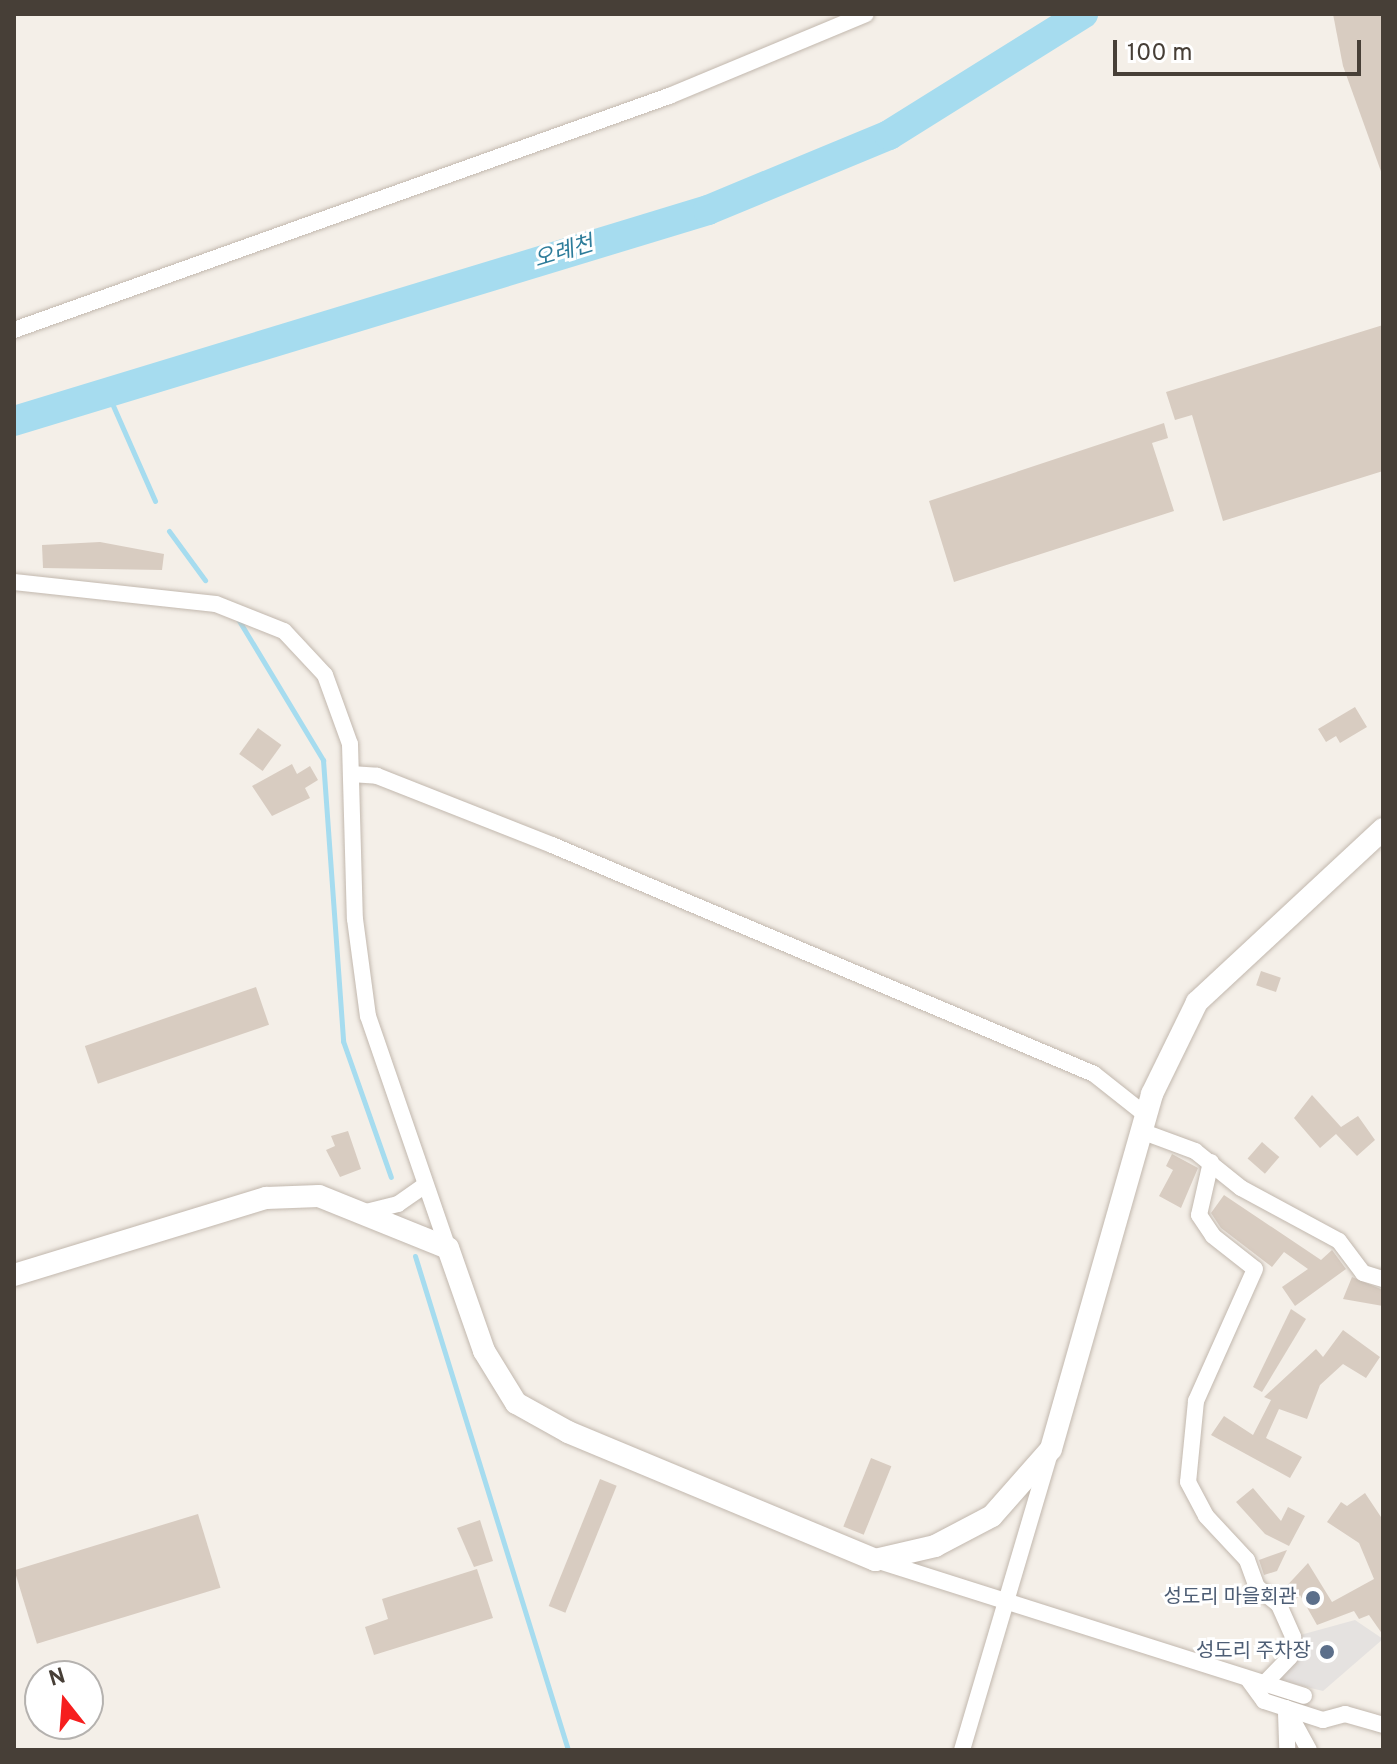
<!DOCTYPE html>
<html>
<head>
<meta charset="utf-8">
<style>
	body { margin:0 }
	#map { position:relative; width:1397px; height:1764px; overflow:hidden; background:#f4efe8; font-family:Overpass,"Noto Sans KR",sans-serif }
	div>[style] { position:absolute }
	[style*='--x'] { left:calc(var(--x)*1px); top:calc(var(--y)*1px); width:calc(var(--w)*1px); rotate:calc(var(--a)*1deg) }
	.parking>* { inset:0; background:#e5e2e0 }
	.stream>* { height:5px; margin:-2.5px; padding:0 2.5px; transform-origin:2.5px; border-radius:2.5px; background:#a6dcef }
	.river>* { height:30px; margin:-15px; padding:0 15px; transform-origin:15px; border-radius:15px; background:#a6dcef }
	.building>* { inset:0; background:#d8ccc1; transform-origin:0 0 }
	.roads { filter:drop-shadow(0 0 2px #c2b8ae) drop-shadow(0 0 2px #c2b8ae) }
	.minor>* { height:16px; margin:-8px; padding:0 8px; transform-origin:8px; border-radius:8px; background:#fff }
	.tertiary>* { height:22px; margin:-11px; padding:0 11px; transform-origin:11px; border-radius:11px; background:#fff }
	.dots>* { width:22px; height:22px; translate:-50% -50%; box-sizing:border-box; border:4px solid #fff; border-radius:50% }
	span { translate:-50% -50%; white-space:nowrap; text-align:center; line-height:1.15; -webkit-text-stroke:6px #fff; paint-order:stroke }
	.service-label { font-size:20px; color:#4e5e75 }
	.right { translate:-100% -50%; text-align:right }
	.water-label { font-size:22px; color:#2d7c9a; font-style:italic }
	.frame { position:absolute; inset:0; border:16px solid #473f37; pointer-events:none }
	.north { position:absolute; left:24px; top:1660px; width:80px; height:80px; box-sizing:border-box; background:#fff; border:2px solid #b5b2af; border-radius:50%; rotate:343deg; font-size:22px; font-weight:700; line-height:32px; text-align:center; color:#473f37 }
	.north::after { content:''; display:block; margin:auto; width:28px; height:36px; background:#f61e1e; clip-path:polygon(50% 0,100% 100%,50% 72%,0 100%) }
	.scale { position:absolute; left:1113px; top:40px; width:248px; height:36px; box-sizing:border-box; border:4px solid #473f37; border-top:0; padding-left:10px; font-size:24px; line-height:28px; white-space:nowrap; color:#473f37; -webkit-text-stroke:6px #fff; paint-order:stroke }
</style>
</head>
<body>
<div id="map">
	<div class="parking">
		<div style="clip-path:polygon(1355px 1620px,1383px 1639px,1323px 1691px,1270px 1678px,1293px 1637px)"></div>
	</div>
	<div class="stream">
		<div style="--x:107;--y:392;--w:119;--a:66.2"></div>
		<div style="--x:169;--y:531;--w:61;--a:53.7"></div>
		<div style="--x:238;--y:619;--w:165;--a:58.9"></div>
		<div style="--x:323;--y:760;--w:282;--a:85.9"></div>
		<div style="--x:343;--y:1041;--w:144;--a:70.6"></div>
		<div style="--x:415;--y:1256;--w:517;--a:72.79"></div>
	</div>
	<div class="river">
		<div style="--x:14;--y:421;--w:725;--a:-16.91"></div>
		<div style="--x:708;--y:210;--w:196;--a:-22.5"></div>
		<div style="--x:889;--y:135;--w:229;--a:-32"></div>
	</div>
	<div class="building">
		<div style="clip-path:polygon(1333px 14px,1383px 14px,1383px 177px,1343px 66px)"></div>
		<div style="clip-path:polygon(1383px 325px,1383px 471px,1223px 521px,1192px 415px,1175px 420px,1166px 392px)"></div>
		<div style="clip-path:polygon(1164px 423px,1168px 438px,1152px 443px,1174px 511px,954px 582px,929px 501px)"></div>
		<div style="clip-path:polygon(100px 542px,164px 554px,162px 570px,43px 568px,42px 545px)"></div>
		<div style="clip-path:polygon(1355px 707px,1367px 727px,1340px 743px,1336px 736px,1326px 742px,1318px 729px)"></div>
		<div style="left:258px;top:728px;width:29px;height:32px;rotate:36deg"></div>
		<div style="clip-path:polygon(292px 764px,297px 774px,310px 766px,318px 780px,305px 788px,310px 798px,272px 816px,252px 786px)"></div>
		<div style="left:1261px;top:971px;width:21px;height:15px;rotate:19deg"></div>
		<div style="left:256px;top:987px;width:40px;height:181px;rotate:71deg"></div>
		<div style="clip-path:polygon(1312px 1095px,1341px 1127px,1358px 1116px,1375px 1140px,1357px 1156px,1336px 1134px,1320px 1148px,1294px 1118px)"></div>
		<div style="clip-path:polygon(348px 1131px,361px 1169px,340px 1177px,326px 1150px,335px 1146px,331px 1136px)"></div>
		<div style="left:1262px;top:1142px;width:23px;height:22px;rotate:41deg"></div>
		<div style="clip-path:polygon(1172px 1154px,1198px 1168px,1181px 1208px,1159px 1196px,1173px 1170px,1166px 1166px)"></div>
		<div style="clip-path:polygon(1224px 1195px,1321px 1260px,1332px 1250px,1346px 1269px,1295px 1306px,1282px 1287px,1308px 1269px,1284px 1252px,1272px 1267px,1221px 1228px,1211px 1213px)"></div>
		<div style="clip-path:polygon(1352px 1277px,1383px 1290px,1383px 1306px,1343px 1299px)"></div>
		<div style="clip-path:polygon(1291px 1309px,1306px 1319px,1262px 1392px,1253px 1387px)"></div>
		<div style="clip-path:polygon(1343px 1330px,1380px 1357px,1366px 1378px,1343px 1364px,1320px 1385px,1307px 1419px,1279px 1409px,1266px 1438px,1302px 1457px,1290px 1478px,1211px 1435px,1224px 1416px,1253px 1435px,1271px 1400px,1264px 1397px,1316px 1349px,1323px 1357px)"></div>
		<div style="left:871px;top:1458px;width:22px;height:74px;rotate:22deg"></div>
		<div style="left:600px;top:1479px;width:18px;height:137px;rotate:22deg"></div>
		<div style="clip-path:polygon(1253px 1488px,1281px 1521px,1288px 1507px,1305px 1516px,1289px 1546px,1265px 1534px,1236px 1502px)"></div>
		<div style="clip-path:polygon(1365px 1493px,1383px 1520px,1383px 1635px,1369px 1615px,1359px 1619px,1354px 1611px,1317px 1625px,1300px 1595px,1291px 1604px,1281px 1592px,1308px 1563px,1332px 1602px,1374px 1579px,1359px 1543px,1327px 1522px,1341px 1502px,1347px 1506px)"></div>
		<div style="left:198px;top:1514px;width:77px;height:192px;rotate:73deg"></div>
		<div style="clip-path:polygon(480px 1520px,493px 1561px,474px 1567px,457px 1528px)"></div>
		<div style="clip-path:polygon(1287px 1550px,1277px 1571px,1264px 1575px,1259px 1560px)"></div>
		<div style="clip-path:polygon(477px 1569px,493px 1618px,374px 1655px,365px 1627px,388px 1619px,382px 1599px)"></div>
	</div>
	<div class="roads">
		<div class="minor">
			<div style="--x:14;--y:330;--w:696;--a:-19.66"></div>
			<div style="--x:669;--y:96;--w:213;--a:-22.6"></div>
			<div style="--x:14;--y:582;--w:203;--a:6.2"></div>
			<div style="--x:216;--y:604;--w:73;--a:21.7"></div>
			<div style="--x:284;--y:631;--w:60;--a:47"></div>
			<div style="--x:325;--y:675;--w:73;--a:70.1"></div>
			<div style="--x:350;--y:744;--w:175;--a:88.4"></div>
			<div style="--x:355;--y:919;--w:98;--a:82.4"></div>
			<div style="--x:368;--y:1016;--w:245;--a:71"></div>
			<div style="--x:351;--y:774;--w:26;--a:4"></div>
			<div style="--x:377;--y:776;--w:188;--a:21.5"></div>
			<div style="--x:552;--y:845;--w:588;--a:22.9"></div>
			<div style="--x:1094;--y:1074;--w:66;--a:38.3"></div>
			<div style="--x:1141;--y:1131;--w:58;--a:20.3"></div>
			<div style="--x:1195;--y:1151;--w:59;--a:38.8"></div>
			<div style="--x:1241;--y:1188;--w:111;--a:28.4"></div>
			<div style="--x:1339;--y:1241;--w:40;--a:53"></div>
			<div style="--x:1363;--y:1273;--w:21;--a:17"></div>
			<div style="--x:1211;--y:1162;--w:54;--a:102.8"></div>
			<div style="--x:1199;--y:1215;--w:25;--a:56"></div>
			<div style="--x:1213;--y:1236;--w:53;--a:38.2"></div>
			<div style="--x:1255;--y:1269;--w:145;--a:114.1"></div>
			<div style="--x:1196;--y:1401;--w:81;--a:95.6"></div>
			<div style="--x:1188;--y:1482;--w:38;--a:62"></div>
			<div style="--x:1206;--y:1516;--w:60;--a:47"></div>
			<div style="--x:1247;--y:1560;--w:29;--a:70"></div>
			<div style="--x:1257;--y:1587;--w:28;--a:39"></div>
			<div style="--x:1279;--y:1605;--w:35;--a:66"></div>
			<div style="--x:1293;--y:1637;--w:20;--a:99"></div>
			<div style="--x:1290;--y:1657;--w:37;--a:134"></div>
			<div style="--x:366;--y:1212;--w:33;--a:-14"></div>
			<div style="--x:398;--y:1204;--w:33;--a:-35"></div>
			<div style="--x:876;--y:1560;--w:449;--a:17.6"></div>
			<div style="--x:1248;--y:1679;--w:27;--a:54"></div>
			<div style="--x:1264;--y:1701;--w:62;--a:17.9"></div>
			<div style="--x:1323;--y:1720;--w:23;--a:-15"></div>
			<div style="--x:1345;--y:1714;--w:40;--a:16"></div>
			<div style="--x:1286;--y:1708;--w:48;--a:61.3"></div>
			<div style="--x:1286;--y:1713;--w:37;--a:88"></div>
			<div style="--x:962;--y:1750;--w:307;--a:-73.5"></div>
		</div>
		<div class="tertiary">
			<div style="--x:14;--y:1275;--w:264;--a:-17"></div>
			<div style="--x:266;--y:1198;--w:53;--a:-2.2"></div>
			<div style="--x:319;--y:1196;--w:139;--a:22"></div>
			<div style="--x:448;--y:1248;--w:109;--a:70.7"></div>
			<div style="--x:484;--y:1351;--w:61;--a:58.4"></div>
			<div style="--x:516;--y:1403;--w:60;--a:29.1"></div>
			<div style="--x:568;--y:1432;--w:333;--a:22.6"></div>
			<div style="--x:875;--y:1560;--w:62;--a:-13.1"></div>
			<div style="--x:935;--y:1546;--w:64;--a:-27.8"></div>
			<div style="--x:992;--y:1516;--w:89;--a:-48.6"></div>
			<div style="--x:1051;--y:1449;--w:369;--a:-74.1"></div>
			<div style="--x:1152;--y:1094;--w:102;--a:-63.9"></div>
			<div style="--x:1197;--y:1002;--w:254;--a:-42.9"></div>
		</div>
	</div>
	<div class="dots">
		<div style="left:1313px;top:1598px;background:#5c6f8a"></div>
		<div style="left:1327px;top:1652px;background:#5c6f8a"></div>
	</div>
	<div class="service-label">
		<span class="right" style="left:1297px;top:1598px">성도리 마을회관</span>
		<span class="right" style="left:1311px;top:1652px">성도리 주차장</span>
	</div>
	<div class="water-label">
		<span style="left:564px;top:253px;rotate:-17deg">오례천</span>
	</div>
	<div class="frame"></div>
	<div class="north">N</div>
	<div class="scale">100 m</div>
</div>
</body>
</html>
